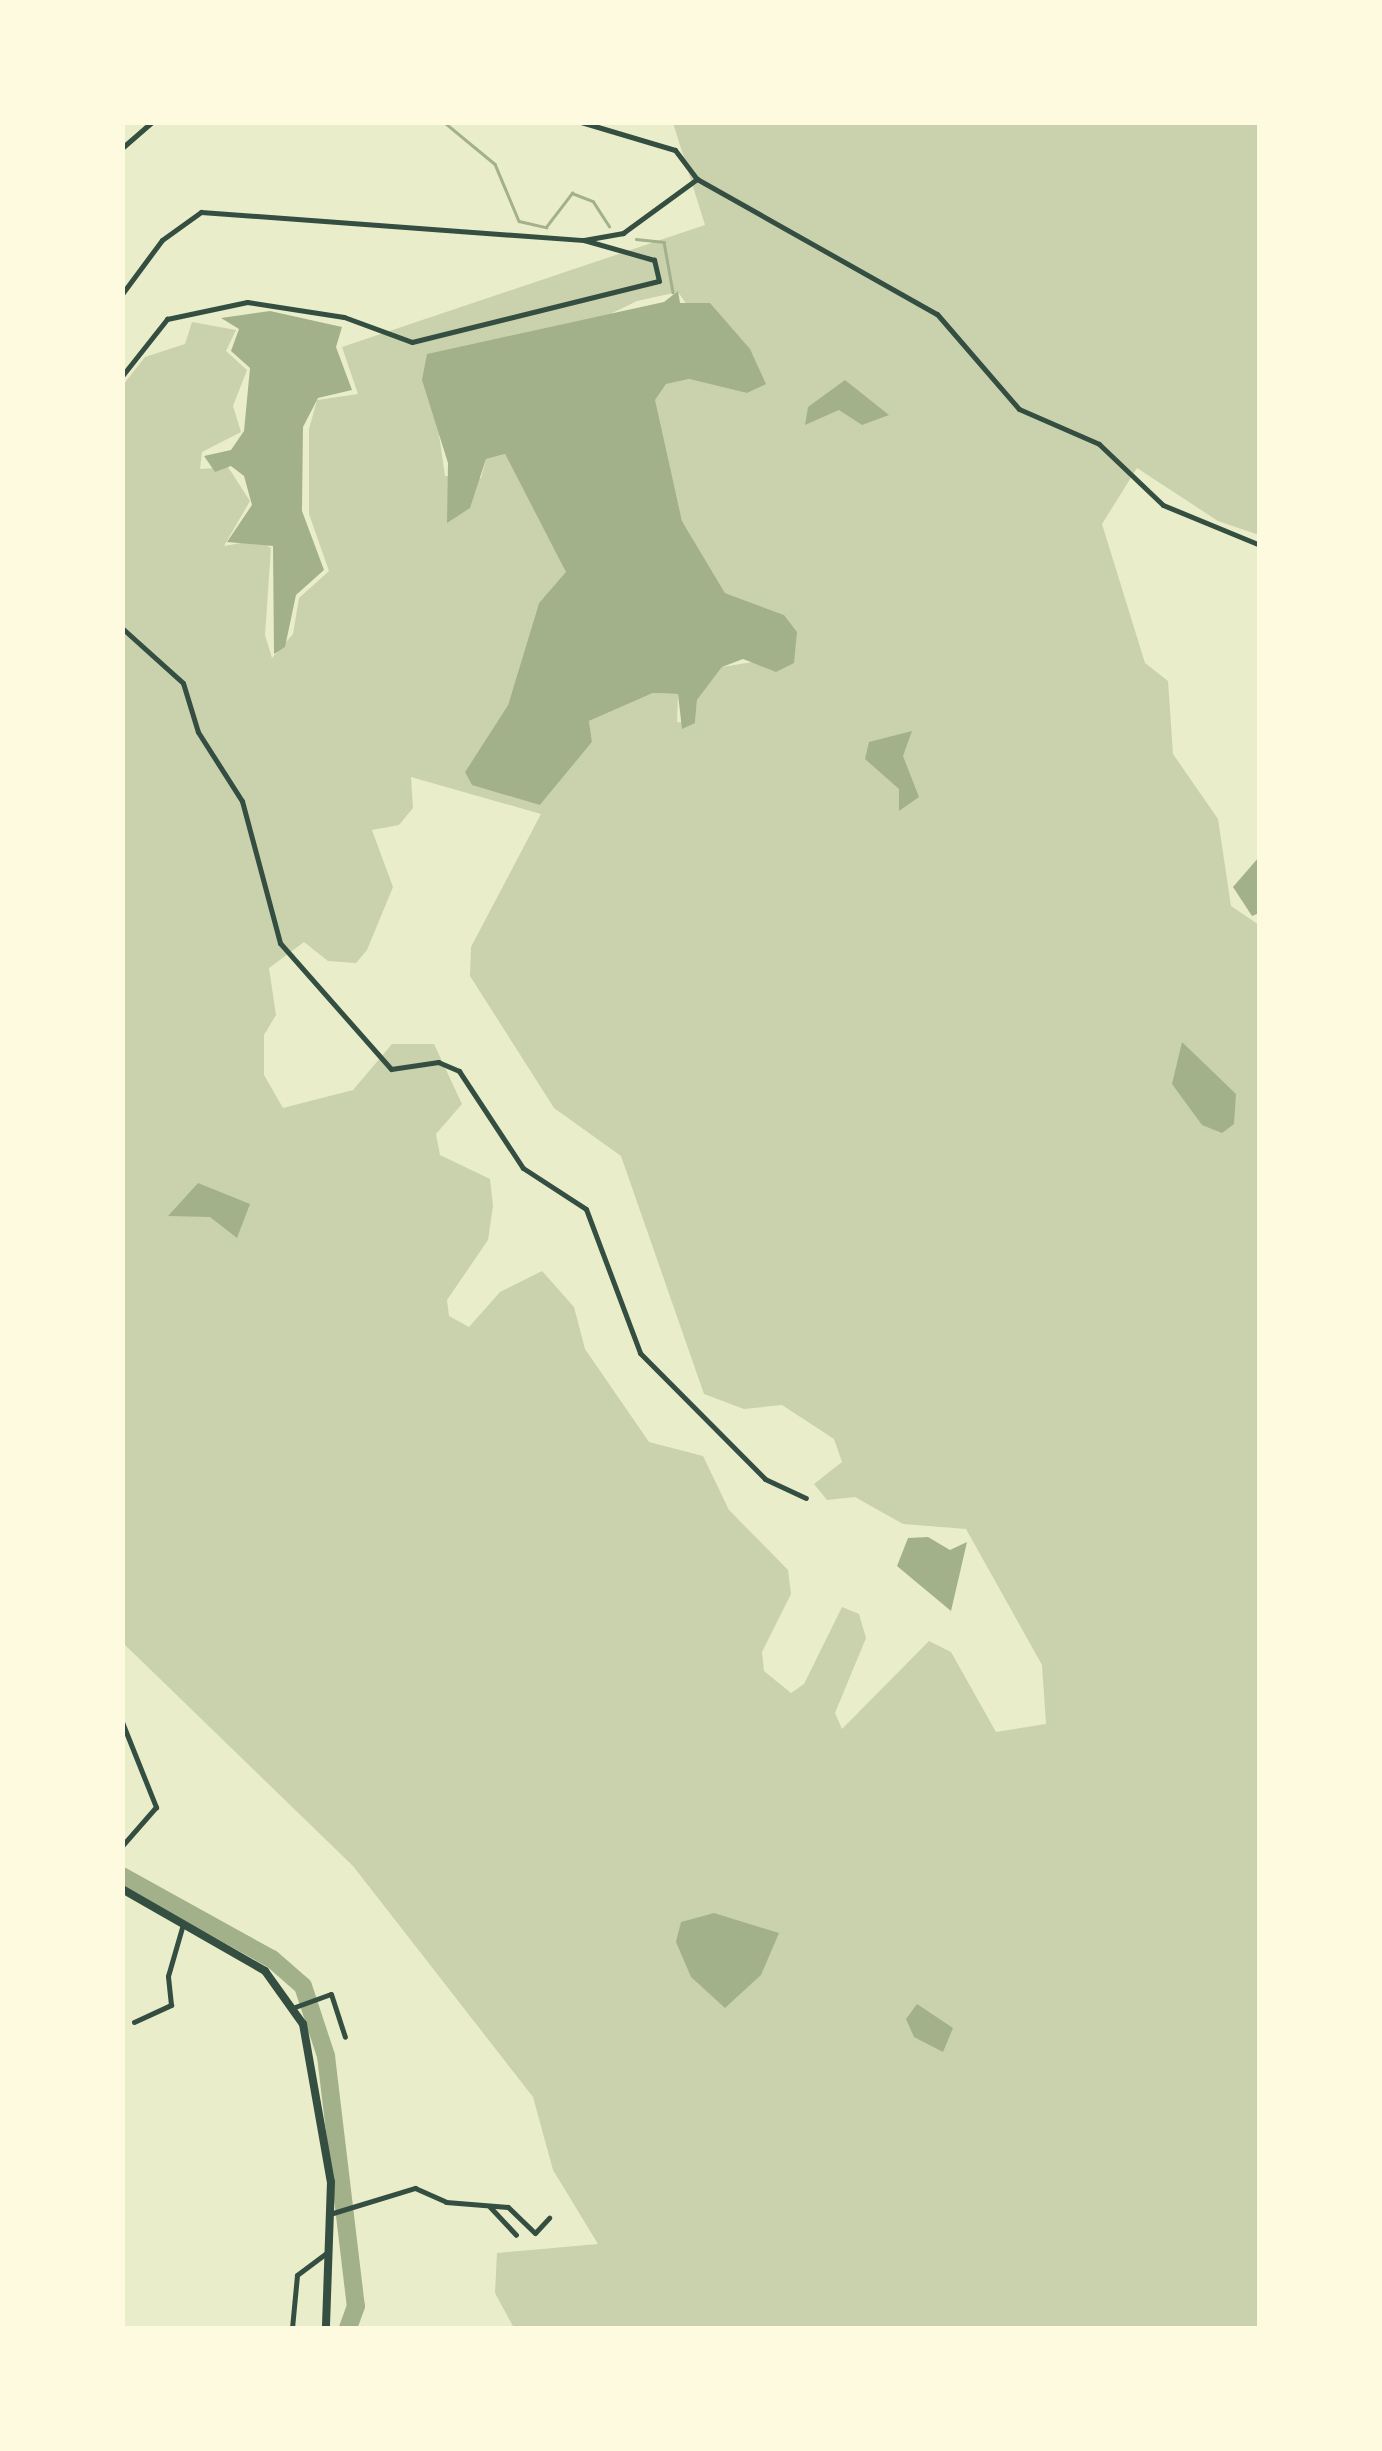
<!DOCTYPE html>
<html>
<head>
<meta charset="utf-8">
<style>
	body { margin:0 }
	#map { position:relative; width:1382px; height:2451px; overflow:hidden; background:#e9edc9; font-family:"Varela Round",sans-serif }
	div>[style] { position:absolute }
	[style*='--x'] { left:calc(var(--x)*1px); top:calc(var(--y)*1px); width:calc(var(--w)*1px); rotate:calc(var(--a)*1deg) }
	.green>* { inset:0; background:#cad2ad }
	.water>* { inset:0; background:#a3b18a }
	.stream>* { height:2.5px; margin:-1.25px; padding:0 1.25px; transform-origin:1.25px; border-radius:1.25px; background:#a3b18a }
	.river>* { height:18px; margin:-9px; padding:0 9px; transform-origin:9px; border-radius:9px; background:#a3b18a }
	.minor>* { height:5px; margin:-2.5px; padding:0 2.5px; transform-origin:2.5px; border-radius:2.5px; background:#344e41 }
	.tertiary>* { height:5px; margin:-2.5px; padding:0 2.5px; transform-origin:2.5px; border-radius:2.5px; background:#344e41 }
	.primary>* { height:8px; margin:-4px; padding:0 4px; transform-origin:4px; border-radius:4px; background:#344e41 }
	span { translate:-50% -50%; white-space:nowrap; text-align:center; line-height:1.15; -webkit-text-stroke:10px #fefae0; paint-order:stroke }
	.frame { position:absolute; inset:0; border:125px solid #fefae0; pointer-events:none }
</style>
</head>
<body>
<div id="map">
	<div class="green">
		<div style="clip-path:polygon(evenodd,673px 123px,1259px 123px,1259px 535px,1218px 521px,1137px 468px,1102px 524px,1145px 663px,1168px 681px,1173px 754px,1218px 819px,1231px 906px,1259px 925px,1259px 2328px,514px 2328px,495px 2293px,497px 2253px,598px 2244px,553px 2170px,533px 2097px,353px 1866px,123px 1643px,123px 385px,145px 357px,185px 344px,192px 322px,236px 330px,226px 351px,247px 370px,233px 406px,241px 432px,202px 452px,200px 469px,228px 467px,250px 501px,224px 546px,258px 540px,271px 548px,265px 635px,272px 658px,293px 634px,299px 598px,329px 571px,309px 514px,309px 429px,317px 400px,358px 394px,342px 347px,705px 225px,673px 123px,678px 292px,748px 393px,689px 379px,665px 384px,654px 400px,682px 521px,725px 593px,784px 615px,759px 661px,722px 667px,697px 700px,695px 723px,677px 722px,678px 694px,653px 693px,589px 721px,592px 742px,540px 805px,465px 772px,508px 705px,539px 603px,567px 572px,505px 454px,486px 459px,481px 478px,445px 476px,434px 399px,637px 301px,678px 292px,673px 123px,411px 777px,541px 814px,471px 947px,470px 976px,554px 1108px,621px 1156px,704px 1394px,744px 1409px,782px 1405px,834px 1439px,842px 1462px,814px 1484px,827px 1500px,855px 1497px,903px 1524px,966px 1529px,1042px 1665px,1046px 1724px,996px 1732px,951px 1652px,929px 1641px,842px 1729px,835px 1713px,866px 1638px,859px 1614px,842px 1607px,804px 1684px,791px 1693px,764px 1671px,762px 1652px,791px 1594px,788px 1570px,729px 1510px,703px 1456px,649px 1442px,585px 1349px,574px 1307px,542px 1271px,500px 1292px,469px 1327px,449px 1316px,447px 1300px,488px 1240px,493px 1206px,490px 1179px,440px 1155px,436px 1134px,462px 1104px,434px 1044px,392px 1044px,353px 1090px,283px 1108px,264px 1075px,264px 1035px,276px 1015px,269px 968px,304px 942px,328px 961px,356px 963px,367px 950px,393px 887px,372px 830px,399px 825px,413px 808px,411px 777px)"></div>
	</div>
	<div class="water">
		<div style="clip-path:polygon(678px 291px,680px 303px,710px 303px,750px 349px,766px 384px,747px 393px,689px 379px,666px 384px,655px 400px,682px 521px,725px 593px,784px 615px,797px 632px,794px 663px,776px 672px,743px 659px,722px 667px,697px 700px,695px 723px,682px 729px,678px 694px,653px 693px,589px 721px,592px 742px,540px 805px,472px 785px,465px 772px,508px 705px,539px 603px,566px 572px,505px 454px,486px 459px,470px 508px,447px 523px,448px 463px,422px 380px,427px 354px,664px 302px)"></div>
		<div style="clip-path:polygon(270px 311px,342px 327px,336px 347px,352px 390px,318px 398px,303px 427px,302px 511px,324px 570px,296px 595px,285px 647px,274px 654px,273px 546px,227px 542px,252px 505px,244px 476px,231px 466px,215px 472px,204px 456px,231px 450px,244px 431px,250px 368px,231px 351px,239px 329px,221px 318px)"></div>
		<div style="clip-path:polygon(845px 380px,889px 415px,862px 425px,839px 410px,805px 425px,808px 407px)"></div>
		<div style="clip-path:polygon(912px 731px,903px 756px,919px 797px,899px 811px,899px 789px,865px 759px,869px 742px)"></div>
		<div style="clip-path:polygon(1259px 857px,1259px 913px,1252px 916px,1233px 887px)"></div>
		<div style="clip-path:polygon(1182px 1042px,1236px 1094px,1234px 1124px,1222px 1133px,1202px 1125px,1172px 1084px)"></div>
		<div style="clip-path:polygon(198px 1183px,250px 1204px,237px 1238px,210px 1217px,168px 1216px)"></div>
		<div style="clip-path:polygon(928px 1537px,950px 1550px,967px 1542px,951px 1611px,897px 1566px,908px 1538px)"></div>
		<div style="clip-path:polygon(714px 1913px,779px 1933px,761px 1975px,725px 2008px,691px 1977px,676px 1942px,681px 1922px)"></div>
		<div style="clip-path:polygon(917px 2004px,953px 2028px,943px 2052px,914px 2037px,906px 2019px)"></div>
	</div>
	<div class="stream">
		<div style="--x:444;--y:122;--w:66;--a:39.5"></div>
		<div style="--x:495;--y:164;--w:62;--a:67.2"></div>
		<div style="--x:519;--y:221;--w:28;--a:13"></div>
		<div style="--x:546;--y:227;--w:43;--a:-52.6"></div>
		<div style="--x:572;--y:193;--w:22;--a:21"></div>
		<div style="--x:593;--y:201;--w:30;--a:57"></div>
		<div style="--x:636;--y:239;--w:28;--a:6"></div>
		<div style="--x:664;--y:242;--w:51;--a:79.8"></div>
	</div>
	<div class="river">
		<div style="--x:122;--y:1876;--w:171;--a:29"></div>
		<div style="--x:272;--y:1959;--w:41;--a:41.1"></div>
		<div style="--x:303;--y:1986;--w:74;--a:71.8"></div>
		<div style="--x:326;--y:2056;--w:252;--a:83.2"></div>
		<div style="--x:356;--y:2306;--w:23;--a:110"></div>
	</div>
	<div class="minor">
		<div style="--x:122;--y:148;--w:40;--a:-41"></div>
		<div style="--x:122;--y:376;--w:73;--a:-51.7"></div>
		<div style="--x:167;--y:319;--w:82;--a:-12"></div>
		<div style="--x:247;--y:302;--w:98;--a:8.8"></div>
		<div style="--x:344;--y:317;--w:72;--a:20.2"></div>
		<div style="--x:412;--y:342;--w:254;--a:-13.9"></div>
		<div style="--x:659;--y:281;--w:22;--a:-103"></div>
		<div style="--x:654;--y:260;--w:73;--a:-164.1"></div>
		<div style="--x:122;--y:628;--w:82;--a:42"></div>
		<div style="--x:183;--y:683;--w:51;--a:73"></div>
		<div style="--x:198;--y:732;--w:82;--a:57.5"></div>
		<div style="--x:242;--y:801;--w:147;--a:75"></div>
		<div style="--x:280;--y:943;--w:168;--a:48.6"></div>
		<div style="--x:391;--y:1069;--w:48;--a:-8.5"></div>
		<div style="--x:438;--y:1062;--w:23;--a:23"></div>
		<div style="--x:459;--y:1071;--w:116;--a:56.6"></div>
		<div style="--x:523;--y:1168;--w:75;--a:33.1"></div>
		<div style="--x:586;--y:1209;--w:154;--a:69.4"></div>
		<div style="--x:640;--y:1353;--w:177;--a:45.2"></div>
		<div style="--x:765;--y:1479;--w:45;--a:24.9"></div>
		<div style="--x:122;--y:1722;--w:92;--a:68.2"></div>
		<div style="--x:156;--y:1807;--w:52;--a:131.1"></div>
		<div style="--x:295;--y:2007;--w:38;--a:-20"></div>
		<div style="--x:331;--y:1994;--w:45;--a:72"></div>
		<div style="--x:134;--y:2022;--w:41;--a:-24.7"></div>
		<div style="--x:171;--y:2005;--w:29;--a:-96"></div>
		<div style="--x:168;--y:1976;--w:54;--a:-73.9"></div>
		<div style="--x:490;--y:2207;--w:38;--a:47"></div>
		<div style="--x:333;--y:2213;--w:86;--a:-17"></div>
		<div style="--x:415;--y:2188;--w:34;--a:24"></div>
		<div style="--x:446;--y:2202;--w:62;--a:4.6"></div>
		<div style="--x:508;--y:2207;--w:37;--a:44"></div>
		<div style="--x:535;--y:2233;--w:21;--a:-47"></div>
		<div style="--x:292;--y:2328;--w:53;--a:-84.6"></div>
		<div style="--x:297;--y:2275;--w:38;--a:-37"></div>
	</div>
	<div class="tertiary">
		<div style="--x:581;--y:122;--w:98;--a:16.6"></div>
		<div style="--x:675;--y:150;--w:36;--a:53"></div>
		<div style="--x:697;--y:179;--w:275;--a:29.4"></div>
		<div style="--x:937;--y:314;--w:125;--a:49.2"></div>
		<div style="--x:1019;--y:409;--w:87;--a:23.6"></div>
		<div style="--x:1099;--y:444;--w:88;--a:43.6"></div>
		<div style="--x:1163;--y:505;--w:105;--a:22.4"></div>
		<div style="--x:122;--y:294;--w:67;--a:-53.5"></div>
		<div style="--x:162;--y:240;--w:48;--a:-35.7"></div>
		<div style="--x:201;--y:212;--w:384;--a:4.2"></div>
		<div style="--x:584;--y:240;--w:40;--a:-10"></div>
		<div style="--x:623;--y:233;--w:92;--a:-36.1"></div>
	</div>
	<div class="primary">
		<div style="--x:122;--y:1889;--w:165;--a:29.8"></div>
		<div style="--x:265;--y:1971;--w:65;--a:54.4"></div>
		<div style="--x:303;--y:2024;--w:160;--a:80"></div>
		<div style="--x:331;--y:2182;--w:146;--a:92"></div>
	</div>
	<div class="frame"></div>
</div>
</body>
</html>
